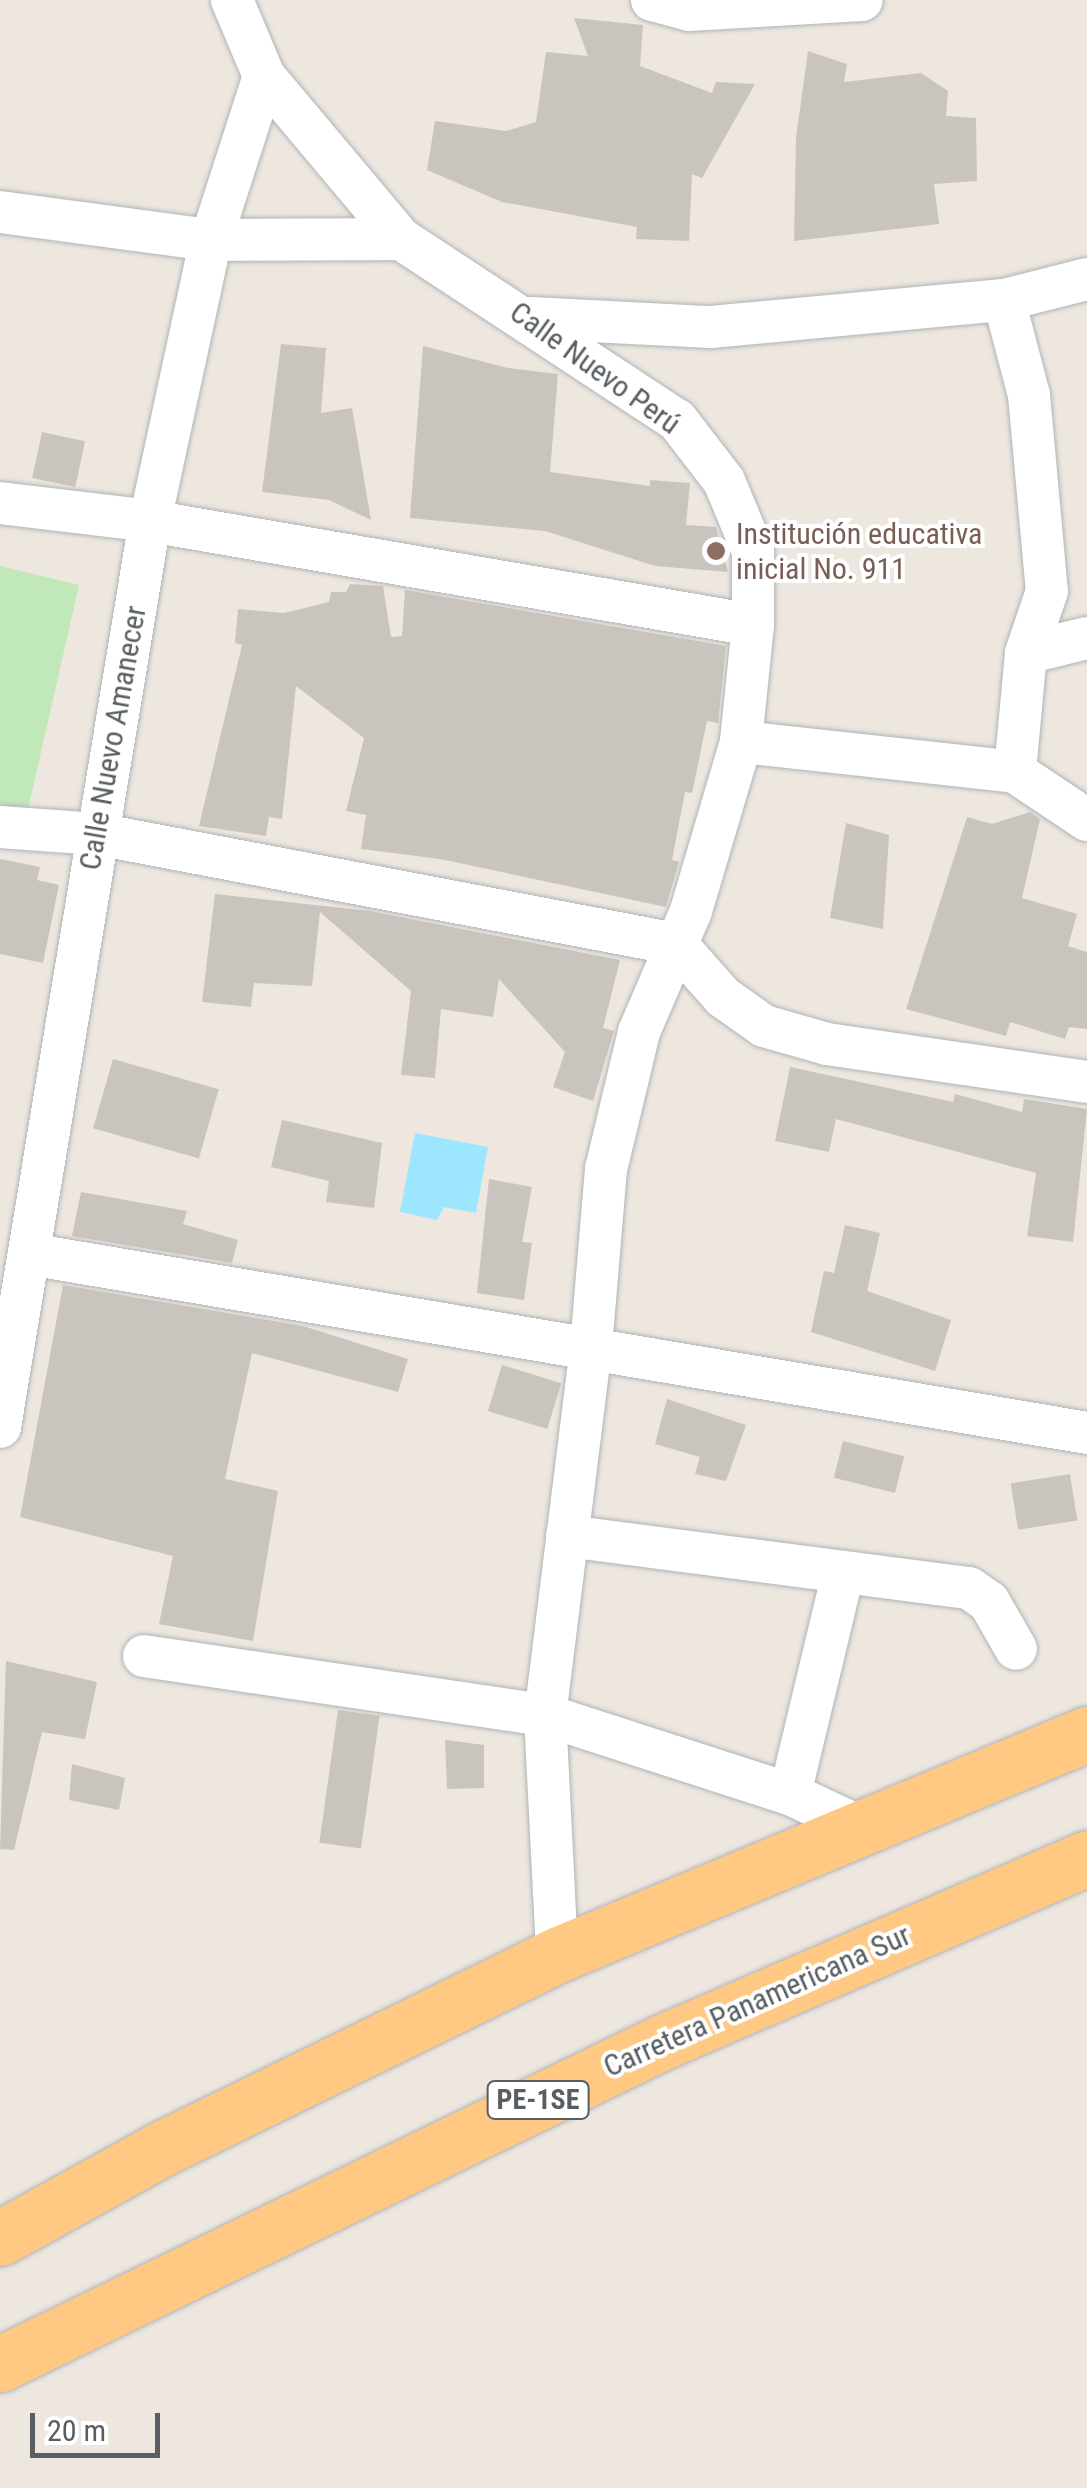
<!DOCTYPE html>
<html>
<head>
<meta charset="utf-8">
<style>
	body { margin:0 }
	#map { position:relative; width:1087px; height:2488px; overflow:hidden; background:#ede7df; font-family:"Roboto Condensed",sans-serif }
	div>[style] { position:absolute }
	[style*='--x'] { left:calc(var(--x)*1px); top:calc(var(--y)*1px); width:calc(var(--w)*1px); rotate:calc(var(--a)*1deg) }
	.green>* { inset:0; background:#c1e8b8 }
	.water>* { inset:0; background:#9ce7ff }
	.building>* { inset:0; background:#cac4be; transform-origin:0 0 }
	.roads { filter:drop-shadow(0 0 2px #b0b4b8) drop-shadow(0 0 2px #b0b4b8) }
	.street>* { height:42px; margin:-21px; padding:0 21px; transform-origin:21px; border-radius:21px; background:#fff }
	.highway>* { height:55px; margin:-27.5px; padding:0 27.5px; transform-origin:27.5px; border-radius:27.5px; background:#ffc883 }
	.dots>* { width:28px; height:28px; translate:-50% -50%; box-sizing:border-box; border:5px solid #fff; border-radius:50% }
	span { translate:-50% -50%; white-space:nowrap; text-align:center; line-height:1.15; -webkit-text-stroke:8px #fff; paint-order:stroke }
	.shield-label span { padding:2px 8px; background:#fff; border:2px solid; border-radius:8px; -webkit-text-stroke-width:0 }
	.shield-label { font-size:28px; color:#585e62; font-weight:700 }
	.street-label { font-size:30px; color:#585e62 }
	.education-label { font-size:30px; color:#785e54 }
	.left { translate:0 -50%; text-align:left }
	.scale { position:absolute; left:30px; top:2413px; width:130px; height:45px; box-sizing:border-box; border:5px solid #585e62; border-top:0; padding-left:12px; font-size:30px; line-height:35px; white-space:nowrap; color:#585e62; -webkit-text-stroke:8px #fff; paint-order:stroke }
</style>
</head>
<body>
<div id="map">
	<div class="green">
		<div style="clip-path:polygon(0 566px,79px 585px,26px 818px,0 812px)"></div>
	</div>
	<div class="water">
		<div style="clip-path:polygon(415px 1133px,488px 1147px,476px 1213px,444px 1207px,437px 1220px,400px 1212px)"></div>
	</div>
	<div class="building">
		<div style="clip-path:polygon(574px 18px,643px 25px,640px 66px,712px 93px,716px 82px,755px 84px,702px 178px,692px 174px,689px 241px,636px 239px,637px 227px,502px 202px,427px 170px,435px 121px,506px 131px,536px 122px,546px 52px,588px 56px)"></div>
		<div style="clip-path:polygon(808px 51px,847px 64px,844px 82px,921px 73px,948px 91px,946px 116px,976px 118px,977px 181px,934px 184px,939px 224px,794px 241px,796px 138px)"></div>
		<div style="clip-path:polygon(281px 344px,326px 348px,321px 413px,352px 408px,371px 520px,329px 500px,262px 492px)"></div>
		<div style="clip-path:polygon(423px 346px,508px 368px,558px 374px,550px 472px,650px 486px,650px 480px,690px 483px,686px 525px,716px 527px,728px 572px,655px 566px,545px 531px,410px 518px)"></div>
		<div style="left:42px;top:432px;width:44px;height:47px;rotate:12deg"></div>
		<div style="clip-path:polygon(350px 584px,383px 586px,391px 637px,402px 636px,405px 590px,726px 646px,718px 723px,707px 721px,692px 793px,685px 792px,672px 860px,679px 862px,666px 907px,440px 859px,361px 849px,366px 815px,346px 811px,364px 738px,296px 686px,282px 819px,269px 817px,266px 836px,199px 826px,242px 645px,235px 643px,238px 609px,284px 613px,329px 602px,331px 592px,346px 592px)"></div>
		<div style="clip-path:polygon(1030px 812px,1040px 819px,1022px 898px,1077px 914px,1068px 946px,1087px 952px,1087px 1029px,1069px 1027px,1065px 1039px,1010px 1022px,1006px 1036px,906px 1009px,967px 817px,992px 824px)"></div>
		<div style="clip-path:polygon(846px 823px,889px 835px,883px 929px,830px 918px)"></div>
		<div style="clip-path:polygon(0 859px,40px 867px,37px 880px,59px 885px,43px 963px,0 954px)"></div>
		<div style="clip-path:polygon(215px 894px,370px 911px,620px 960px,603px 1028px,614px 1031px,593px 1101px,553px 1087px,565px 1052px,499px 979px,493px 1017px,441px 1009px,435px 1078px,401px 1075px,411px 991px,320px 912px,312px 986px,254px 983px,251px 1007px,202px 1002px)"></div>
		<div style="left:113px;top:1059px;width:110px;height:72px;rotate:16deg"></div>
		<div style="clip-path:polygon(790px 1067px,953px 1102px,955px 1094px,1022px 1112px,1024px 1099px,1087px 1109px,1073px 1242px,1027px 1236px,1036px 1173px,836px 1119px,829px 1152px,775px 1141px)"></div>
		<div style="clip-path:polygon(282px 1120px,382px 1143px,374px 1208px,326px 1202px,329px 1181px,271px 1167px)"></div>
		<div style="clip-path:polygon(489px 1179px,532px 1187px,522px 1242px,532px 1243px,524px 1300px,477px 1293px)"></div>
		<div style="clip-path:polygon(81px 1192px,187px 1211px,183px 1224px,238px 1240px,232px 1263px,72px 1236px)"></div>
		<div style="clip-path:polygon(845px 1225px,880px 1233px,867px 1291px,951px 1320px,935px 1371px,811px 1332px,824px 1271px,834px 1273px)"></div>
		<div style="clip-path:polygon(63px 1285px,303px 1326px,408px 1359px,398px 1392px,252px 1353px,225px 1479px,278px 1491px,253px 1641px,159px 1624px,173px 1556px,20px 1517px)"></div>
		<div style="left:502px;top:1365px;width:62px;height:48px;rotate:17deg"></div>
		<div style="clip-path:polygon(667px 1399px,746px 1425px,726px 1481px,695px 1474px,700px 1457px,655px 1444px)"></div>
		<div style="left:843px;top:1441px;width:63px;height:38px;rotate:14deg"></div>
		<div style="left:1070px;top:1474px;width:47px;height:60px;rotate:81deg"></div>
		<div style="clip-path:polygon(6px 1661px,97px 1682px,85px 1739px,42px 1732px,14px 1850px,0 1849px)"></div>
		<div style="left:338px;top:1710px;width:42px;height:134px;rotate:8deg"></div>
		<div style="clip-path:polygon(445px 1740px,484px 1745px,484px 1788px,447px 1789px)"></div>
		<div style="clip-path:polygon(72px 1764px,125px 1778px,119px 1810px,69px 1800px)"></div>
	</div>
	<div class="roads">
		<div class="street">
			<div style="--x:232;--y:0;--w:82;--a:67.2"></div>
			<div style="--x:264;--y:76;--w:213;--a:50"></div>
			<div style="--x:401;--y:239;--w:330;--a:33.3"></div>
			<div style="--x:677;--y:420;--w:77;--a:52.4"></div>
			<div style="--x:724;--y:481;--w:76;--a:67.5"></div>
			<div style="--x:753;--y:551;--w:74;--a:90"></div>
			<div style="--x:753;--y:625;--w:118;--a:95.9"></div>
			<div style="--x:741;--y:742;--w:176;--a:106.5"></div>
			<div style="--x:691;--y:911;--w:132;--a:113.3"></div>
			<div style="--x:639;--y:1032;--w:141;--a:103.5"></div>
			<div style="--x:606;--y:1169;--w:179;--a:94.8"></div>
			<div style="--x:591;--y:1347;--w:371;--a:97.1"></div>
			<div style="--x:545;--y:1715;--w:240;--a:87.1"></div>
			<div style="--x:652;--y:0;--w:38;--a:15"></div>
			<div style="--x:689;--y:10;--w:173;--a:-3.3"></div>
			<div style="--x:0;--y:212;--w:213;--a:7.6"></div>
			<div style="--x:211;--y:240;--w:172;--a:-72.1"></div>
			<div style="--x:1004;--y:300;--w:98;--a:75.3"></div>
			<div style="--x:1029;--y:395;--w:197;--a:84.8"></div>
			<div style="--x:1047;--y:591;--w:65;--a:108.7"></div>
			<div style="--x:1026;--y:653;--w:120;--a:95.3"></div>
			<div style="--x:1015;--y:772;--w:87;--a:33.7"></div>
			<div style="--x:531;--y:318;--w:180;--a:2.9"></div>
			<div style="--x:711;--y:327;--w:294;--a:-5.3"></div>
			<div style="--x:1004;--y:300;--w:86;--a:-14.2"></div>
			<div style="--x:0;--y:503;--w:151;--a:6.8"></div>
			<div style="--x:150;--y:521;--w:612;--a:9.79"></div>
			<div style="--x:1026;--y:653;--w:63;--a:-13.8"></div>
			<div style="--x:741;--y:742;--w:276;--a:6.2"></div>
			<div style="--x:0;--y:827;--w:97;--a:4.1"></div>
			<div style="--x:97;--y:834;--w:589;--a:10.76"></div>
			<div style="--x:676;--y:944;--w:71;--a:48.4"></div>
			<div style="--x:723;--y:997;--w:50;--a:35.3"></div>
			<div style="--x:764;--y:1026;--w:66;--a:15.9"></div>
			<div style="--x:827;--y:1044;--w:263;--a:8.3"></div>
			<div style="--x:29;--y:1254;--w:1073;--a:9.6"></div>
			<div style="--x:0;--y:1427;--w:918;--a:-80.6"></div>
			<div style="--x:150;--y:521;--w:288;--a:-77.8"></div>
			<div style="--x:211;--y:240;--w:190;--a:-0.3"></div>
			<div style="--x:567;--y:1536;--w:405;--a:7.4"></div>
			<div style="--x:969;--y:1588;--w:24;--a:35"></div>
			<div style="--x:989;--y:1602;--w:54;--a:60.1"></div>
			<div style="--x:144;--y:1656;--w:405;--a:8.4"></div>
			<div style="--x:545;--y:1715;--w:257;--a:17.9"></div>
			<div style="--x:790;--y:1794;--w:77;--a:25.2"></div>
			<div style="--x:790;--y:1794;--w:227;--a:-76.5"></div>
		</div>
		<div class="highway">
			<div style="--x:0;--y:2238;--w:184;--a:-28.9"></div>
			<div style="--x:161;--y:2149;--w:441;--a:-26.1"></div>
			<div style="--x:557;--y:1955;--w:574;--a:-22.64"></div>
			<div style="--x:0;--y:2364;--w:734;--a:-25.94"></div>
			<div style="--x:660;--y:2043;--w:465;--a:-23.4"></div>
		</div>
	</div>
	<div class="dots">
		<div style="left:716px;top:551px;background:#8d6e63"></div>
	</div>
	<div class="shield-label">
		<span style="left:538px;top:2100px">PE-1SE</span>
	</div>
	<div class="street-label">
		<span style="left:595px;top:368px;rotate:36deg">Calle Nuevo Perú</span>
		<span style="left:113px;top:738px;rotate:-80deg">Calle Nuevo Amanecer</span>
		<span style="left:757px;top:2001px;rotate:-24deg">Carretera Panamericana Sur</span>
	</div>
	<div class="education-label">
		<span class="left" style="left:736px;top:551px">Institución educativa<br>inicial No. 911</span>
	</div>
	<div class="scale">20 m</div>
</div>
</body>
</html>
